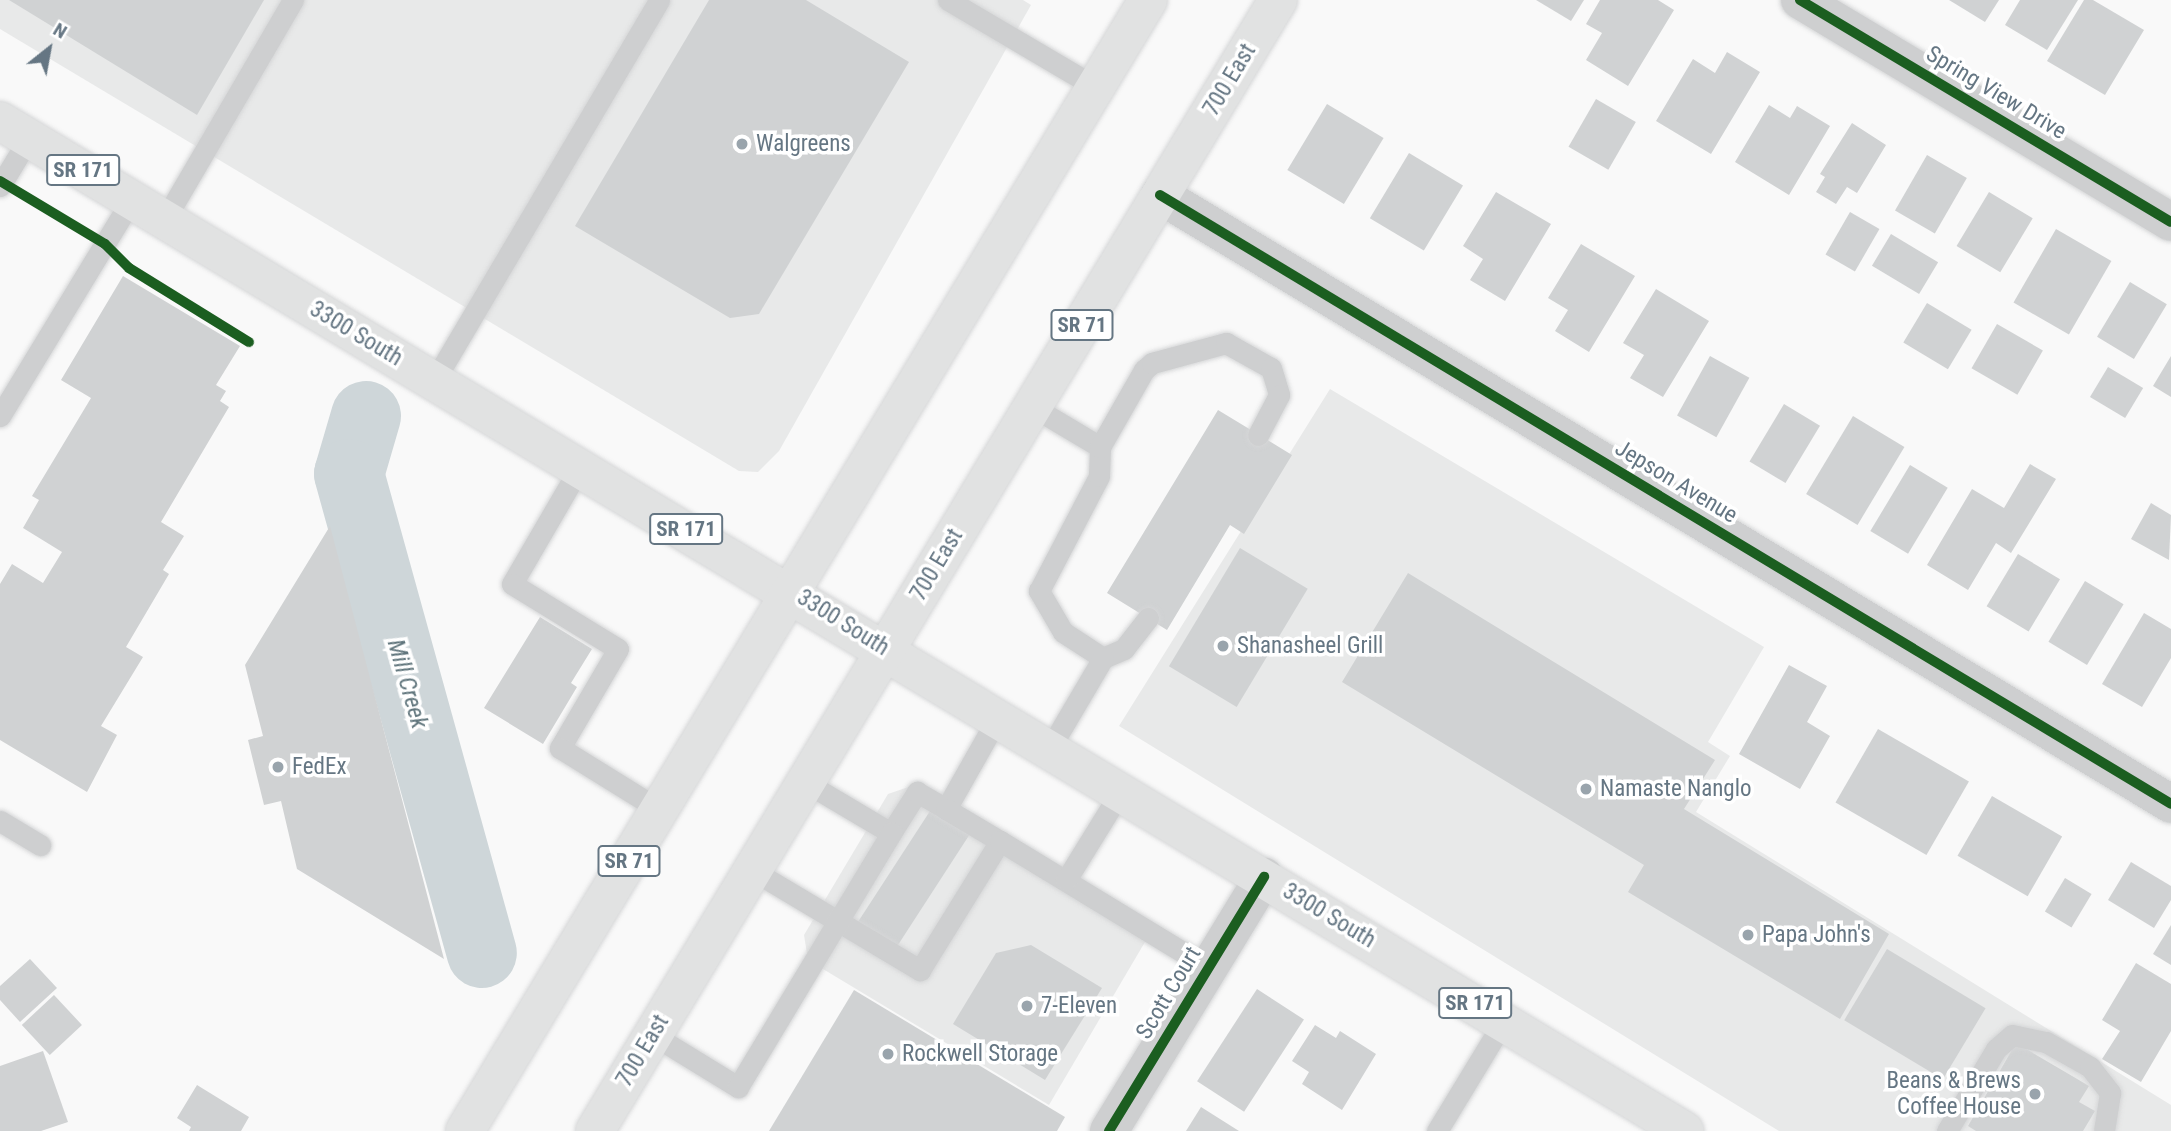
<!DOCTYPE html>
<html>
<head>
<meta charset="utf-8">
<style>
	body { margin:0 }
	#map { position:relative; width:2171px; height:1131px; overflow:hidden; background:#f9f9f9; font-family:"Roboto Condensed",sans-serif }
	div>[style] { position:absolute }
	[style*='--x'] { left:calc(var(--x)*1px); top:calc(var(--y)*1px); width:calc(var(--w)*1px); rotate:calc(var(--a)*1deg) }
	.built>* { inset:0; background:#e8e9e9 }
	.river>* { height:70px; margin:-35px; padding:0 35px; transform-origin:35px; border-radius:35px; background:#ced6d9 }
	.building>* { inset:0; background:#d0d2d3; transform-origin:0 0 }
	.roads { filter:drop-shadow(0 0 2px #d5d6d7) drop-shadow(0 0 2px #d5d6d7) }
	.lane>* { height:21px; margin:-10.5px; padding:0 10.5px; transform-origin:10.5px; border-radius:10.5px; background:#cecfd0 }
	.street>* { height:38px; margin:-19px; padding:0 19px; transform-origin:19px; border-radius:19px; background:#cecfd0 }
	.primary>* { height:38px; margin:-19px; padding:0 19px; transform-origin:19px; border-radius:19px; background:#e1e2e2 }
	.cycleway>* { height:10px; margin:-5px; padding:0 5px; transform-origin:5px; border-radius:5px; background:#1b5e20 }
	.dots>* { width:19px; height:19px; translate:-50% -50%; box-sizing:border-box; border:4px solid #fff; border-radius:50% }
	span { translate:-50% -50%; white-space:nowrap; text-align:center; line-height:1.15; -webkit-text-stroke:7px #fff; paint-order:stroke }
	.shield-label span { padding:2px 5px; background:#fff; border:2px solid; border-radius:5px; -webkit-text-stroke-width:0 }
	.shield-label { font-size:21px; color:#657683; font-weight:700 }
	.street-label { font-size:23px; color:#657683 }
	.poi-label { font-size:23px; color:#657683 }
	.left { translate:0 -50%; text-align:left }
	.right { translate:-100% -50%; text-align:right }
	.water-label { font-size:24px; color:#60757c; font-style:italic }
	.north { position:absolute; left:14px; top:14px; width:70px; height:70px; -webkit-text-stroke:5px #fff; paint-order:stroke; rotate:31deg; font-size:19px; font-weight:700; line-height:28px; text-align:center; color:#657683 }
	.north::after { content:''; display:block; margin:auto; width:24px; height:32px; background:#657683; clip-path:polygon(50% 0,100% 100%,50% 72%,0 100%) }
</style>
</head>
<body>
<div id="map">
	<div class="built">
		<div style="clip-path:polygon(0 0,1023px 0,1031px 5px,779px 451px,758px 472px,739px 471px,0 29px)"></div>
		<div style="clip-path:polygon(1330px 389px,1764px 647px,1708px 742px,1730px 756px,1696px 812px,2171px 1105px,2171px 1131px,1779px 1131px,1119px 726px)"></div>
		<div style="clip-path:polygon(917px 784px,1155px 925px,1049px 1105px,808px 960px,804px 935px,888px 794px)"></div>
	</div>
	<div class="river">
		<div style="--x:366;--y:416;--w:60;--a:106.3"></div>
		<div style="--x:349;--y:474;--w:497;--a:74.5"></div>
	</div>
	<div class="building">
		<div style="clip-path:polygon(9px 0,264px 0,197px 115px)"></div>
		<div style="clip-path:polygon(709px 0,806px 0,909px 62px,759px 314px,730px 318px,575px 226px)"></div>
		<div style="clip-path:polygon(1536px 0,1584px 0,1571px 21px)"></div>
		<div style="clip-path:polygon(1600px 0,1658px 0,1674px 10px,1628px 86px,1586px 60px,1602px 33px,1586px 24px)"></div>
		<div style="clip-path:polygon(1949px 0,1999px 0,1985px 22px)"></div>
		<div style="clip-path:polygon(2020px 0,2078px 0,2047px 50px,2005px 25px)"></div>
		<div style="clip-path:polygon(2084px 0,2093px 0,2144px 30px,2105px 95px,2047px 61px)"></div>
		<div style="clip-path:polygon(1727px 52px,1760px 72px,1711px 154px,1656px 121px,1693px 59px,1715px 73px)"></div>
		<div style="left:1596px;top:99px;width:46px;height:55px;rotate:30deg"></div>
		<div style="left:1327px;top:104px;width:66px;height:77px;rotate:31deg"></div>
		<div style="clip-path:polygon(1769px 105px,1790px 118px,1797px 106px,1830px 126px,1789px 195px,1735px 162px)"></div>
		<div style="clip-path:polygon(1852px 123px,1886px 145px,1857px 193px,1847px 187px,1836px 204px,1816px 192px,1825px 177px,1820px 174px)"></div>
		<div style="left:1409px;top:153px;width:63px;height:76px;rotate:31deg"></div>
		<div style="left:1927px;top:155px;width:46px;height:64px;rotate:30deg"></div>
		<div style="clip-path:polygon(1496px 192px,1551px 224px,1505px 301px,1470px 280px,1483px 259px,1463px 246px)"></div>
		<div style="left:1989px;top:192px;width:51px;height:63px;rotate:31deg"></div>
		<div style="left:1850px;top:212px;width:34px;height:49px;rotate:30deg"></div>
		<div style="left:2056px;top:229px;width:64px;height:85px;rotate:30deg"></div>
		<div style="left:1891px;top:234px;width:55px;height:37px;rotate:31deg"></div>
		<div style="clip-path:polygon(1581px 244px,1635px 276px,1589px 352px,1555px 331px,1568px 310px,1548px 298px)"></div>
		<div style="clip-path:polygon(123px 276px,240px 346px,216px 385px,226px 391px,220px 401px,229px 407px,161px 522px,184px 536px,163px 570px,169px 574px,126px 647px,143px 657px,101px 726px,117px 735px,87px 792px,0 740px,0 584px,12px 564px,43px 583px,62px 552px,23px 528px,39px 500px,32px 496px,91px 398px,61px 380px)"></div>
		<div style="left:2130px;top:282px;width:43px;height:64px;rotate:31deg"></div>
		<div style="clip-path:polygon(1656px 289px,1709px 321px,1663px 397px,1630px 378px,1644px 355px,1623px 343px)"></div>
		<div style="left:1927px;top:303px;width:52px;height:46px;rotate:31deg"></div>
		<div style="left:1997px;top:324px;width:53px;height:51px;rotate:30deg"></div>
		<div style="left:1710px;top:356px;width:45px;height:68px;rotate:29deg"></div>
		<div style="clip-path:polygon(2171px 356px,2171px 397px,2153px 386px)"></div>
		<div style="left:2108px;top:367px;width:41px;height:35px;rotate:31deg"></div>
		<div style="left:1784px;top:404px;width:42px;height:67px;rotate:31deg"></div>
		<div style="clip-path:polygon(1218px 410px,1292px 455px,1244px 534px,1230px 525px,1167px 630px,1107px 593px)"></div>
		<div style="left:1853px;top:416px;width:60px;height:91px;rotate:31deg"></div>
		<div style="clip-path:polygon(2030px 464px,2056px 479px,2011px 553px,1996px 543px,1968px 590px,1927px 565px,1972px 489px,2004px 508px)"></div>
		<div style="left:1910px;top:465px;width:44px;height:77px;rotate:31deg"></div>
		<div style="clip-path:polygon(2151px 503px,2171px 515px,2169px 560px,2131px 539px)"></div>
		<div style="clip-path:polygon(330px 526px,444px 959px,297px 869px,281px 801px,264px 805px,248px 740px,263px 736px,245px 665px)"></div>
		<div style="left:1240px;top:548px;width:79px;height:138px;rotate:31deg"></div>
		<div style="left:2018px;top:554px;width:49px;height:61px;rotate:31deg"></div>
		<div style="clip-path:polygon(1408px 573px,1715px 760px,1684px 809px,1889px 934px,1840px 1019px,1628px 892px,1644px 865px,1342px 682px)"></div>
		<div style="left:2085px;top:581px;width:45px;height:71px;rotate:31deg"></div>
		<div style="clip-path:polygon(2144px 613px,2171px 629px,2171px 658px,2142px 707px,2102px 684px)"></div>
		<div style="clip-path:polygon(540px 617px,592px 649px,571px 683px,577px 687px,543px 744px,484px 708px)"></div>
		<div style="clip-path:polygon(1789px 665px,1827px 686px,1807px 722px,1830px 736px,1800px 789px,1739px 754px)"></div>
		<div style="left:1878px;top:729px;width:105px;height:85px;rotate:30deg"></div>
		<div style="left:1992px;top:796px;width:81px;height:69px;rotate:30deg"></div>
		<div style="left:932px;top:808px;width:46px;height:142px;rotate:33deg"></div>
		<div style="clip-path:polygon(2131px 862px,2171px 886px,2171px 900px,2154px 928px,2108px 900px)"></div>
		<div style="left:2065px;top:878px;width:31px;height:39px;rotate:31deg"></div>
		<div style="clip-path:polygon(2171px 925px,2171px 965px,2153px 954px)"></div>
		<div style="clip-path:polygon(1031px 945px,1102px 988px,1045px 1080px,953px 1024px,996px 953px)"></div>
		<div style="left:1887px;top:949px;width:115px;height:83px;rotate:31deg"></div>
		<div style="clip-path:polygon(30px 959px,57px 988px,20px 1022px,0 1000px,0 986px)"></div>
		<div style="clip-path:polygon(2136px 963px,2171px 984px,2171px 1031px,2141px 1082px,2102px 1059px,2120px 1031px,2102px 1020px)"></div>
		<div style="left:1257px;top:989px;width:56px;height:110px;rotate:33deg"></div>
		<div style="clip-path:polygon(854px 990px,1065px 1117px,1057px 1131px,769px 1131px)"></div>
		<div style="left:54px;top:995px;width:41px;height:44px;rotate:47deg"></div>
		<div style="clip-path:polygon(1315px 1025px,1336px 1038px,1340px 1031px,1376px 1054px,1342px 1110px,1302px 1084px,1309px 1072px,1292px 1061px)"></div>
		<div style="clip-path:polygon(2016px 1043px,2089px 1086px,2079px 1102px,2095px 1111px,2083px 1131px,1976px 1131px,1968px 1126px)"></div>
		<div style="clip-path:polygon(43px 1051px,68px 1122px,41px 1131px,0 1131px,0 1066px)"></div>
		<div style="clip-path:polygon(197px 1085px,249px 1117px,241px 1131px,189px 1131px,191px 1127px,177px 1118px)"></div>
		<div style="clip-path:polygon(1201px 1107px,1239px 1131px,1186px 1131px)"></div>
	</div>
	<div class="roads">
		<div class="lane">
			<div style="--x:948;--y:0;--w:169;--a:30.5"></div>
			<div style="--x:0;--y:186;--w:56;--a:-58.9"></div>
			<div style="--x:165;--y:219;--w:254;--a:-59.7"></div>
			<div style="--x:434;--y:381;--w:442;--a:-59.4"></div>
			<div style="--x:1033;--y:407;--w:78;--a:30.8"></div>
			<div style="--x:0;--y:416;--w:254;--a:-58.7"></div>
			<div style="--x:580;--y:467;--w:135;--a:120.2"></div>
			<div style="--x:512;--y:584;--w:124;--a:31.5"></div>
			<div style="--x:618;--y:649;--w:115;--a:120.4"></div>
			<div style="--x:560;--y:748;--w:118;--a:31.8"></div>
			<div style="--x:1148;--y:618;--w:39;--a:128"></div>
			<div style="--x:1124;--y:649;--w:23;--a:157"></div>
			<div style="--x:1103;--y:658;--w:48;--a:-147"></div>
			<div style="--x:1063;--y:632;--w:48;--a:-120.3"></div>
			<div style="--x:1039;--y:591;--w:130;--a:-62.4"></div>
			<div style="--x:1099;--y:476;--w:29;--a:-88"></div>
			<div style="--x:1100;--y:447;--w:89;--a:-60.3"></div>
			<div style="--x:1144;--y:370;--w:11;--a:-41"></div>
			<div style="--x:1152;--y:363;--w:77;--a:-15.1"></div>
			<div style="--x:1226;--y:343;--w:51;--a:29.1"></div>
			<div style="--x:1271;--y:368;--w:28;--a:73"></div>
			<div style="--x:1279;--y:395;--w:45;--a:117.7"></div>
			<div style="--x:1050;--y:748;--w:104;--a:-59.5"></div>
			<div style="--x:805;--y:782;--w:100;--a:30.7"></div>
			<div style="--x:891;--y:833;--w:49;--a:-57.6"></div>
			<div style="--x:917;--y:792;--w:34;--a:30"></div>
			<div style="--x:946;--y:809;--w:106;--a:-60.5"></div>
			<div style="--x:946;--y:809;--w:63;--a:30.7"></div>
			<div style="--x:0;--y:821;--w:47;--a:31"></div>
			<div style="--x:752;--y:870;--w:196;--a:30.8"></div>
			<div style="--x:920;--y:970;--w:152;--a:-58.2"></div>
			<div style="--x:1000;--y:841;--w:245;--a:31.3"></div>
			<div style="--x:1066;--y:880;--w:105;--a:-58.3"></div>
			<div style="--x:653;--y:1035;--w:100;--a:31.5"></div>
			<div style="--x:738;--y:1087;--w:297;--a:-58.9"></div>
			<div style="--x:1437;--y:1131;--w:129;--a:-58.7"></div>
			<div style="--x:1947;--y:1131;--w:96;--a:-59.1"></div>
			<div style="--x:1996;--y:1049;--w:21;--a:-41"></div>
			<div style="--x:2012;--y:1035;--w:35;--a:12"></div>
			<div style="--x:2046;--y:1042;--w:51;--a:29.6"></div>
			<div style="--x:2090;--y:1067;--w:33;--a:52"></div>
			<div style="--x:2110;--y:1093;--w:38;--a:99"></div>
		</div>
		<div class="street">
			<div style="--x:1800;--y:0;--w:432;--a:30.9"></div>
			<div style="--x:1160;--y:195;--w:1180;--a:31.06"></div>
			<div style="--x:1109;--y:1131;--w:298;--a:-58.6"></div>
		</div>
		<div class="primary">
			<div style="--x:0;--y:121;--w:1964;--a:30.95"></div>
			<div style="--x:465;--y:1131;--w:1321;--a:-58.87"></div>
			<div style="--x:595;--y:1131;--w:1321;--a:-58.87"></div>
		</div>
	</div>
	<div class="cycleway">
		<div style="--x:1800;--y:0;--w:432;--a:30.9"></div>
		<div style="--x:0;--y:181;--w:122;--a:31"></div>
		<div style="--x:105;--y:244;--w:34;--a:45"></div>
		<div style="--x:129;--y:268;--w:141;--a:31.7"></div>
		<div style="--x:1160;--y:195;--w:1180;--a:31.06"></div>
		<div style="--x:1109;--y:1131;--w:298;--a:-58.6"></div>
	</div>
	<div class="dots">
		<div style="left:742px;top:144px;background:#99a4ac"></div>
		<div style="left:1223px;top:646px;background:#99a4ac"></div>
		<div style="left:278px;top:767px;background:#99a4ac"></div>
		<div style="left:1586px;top:789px;background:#99a4ac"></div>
		<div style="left:1748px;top:935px;background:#99a4ac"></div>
		<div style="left:1027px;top:1006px;background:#99a4ac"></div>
		<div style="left:888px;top:1054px;background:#99a4ac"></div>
		<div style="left:2035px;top:1094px;background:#99a4ac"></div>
	</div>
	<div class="shield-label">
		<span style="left:83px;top:170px">SR 171</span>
		<span style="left:1082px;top:325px">SR 71</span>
		<span style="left:686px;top:529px">SR 171</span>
		<span style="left:629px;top:861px">SR 71</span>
		<span style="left:1475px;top:1003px">SR 171</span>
	</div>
	<div class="street-label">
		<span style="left:1230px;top:80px;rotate:-59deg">700 East</span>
		<span style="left:1996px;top:93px;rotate:31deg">Spring View Drive</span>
		<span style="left:356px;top:334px;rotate:31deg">3300 South</span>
		<span style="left:1676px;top:482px;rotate:31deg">Jepson Avenue</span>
		<span style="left:937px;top:565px;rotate:-59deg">700 East</span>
		<span style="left:843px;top:623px;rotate:32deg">3300 South</span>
		<span style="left:1329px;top:916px;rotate:31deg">3300 South</span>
		<span style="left:1169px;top:993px;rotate:-59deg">Scott Court</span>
		<span style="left:643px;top:1051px;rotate:-59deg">700 East</span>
	</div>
	<div class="poi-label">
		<span class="left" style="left:756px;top:144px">Walgreens</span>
		<span class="left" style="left:1237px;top:646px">Shanasheel Grill</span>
		<span class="left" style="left:292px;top:767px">FedEx</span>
		<span class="left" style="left:1600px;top:789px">Namaste Nanglo</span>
		<span class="left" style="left:1762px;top:935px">Papa John's</span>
		<span class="left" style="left:1041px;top:1006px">7-Eleven</span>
		<span class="left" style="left:902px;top:1054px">Rockwell Storage</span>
		<span class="right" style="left:2021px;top:1094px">Beans &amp; Brews<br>Coffee House</span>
	</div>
	<div class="water-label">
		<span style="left:407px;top:684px;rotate:74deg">Mill Creek</span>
	</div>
	<div class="north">N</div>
</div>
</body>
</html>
